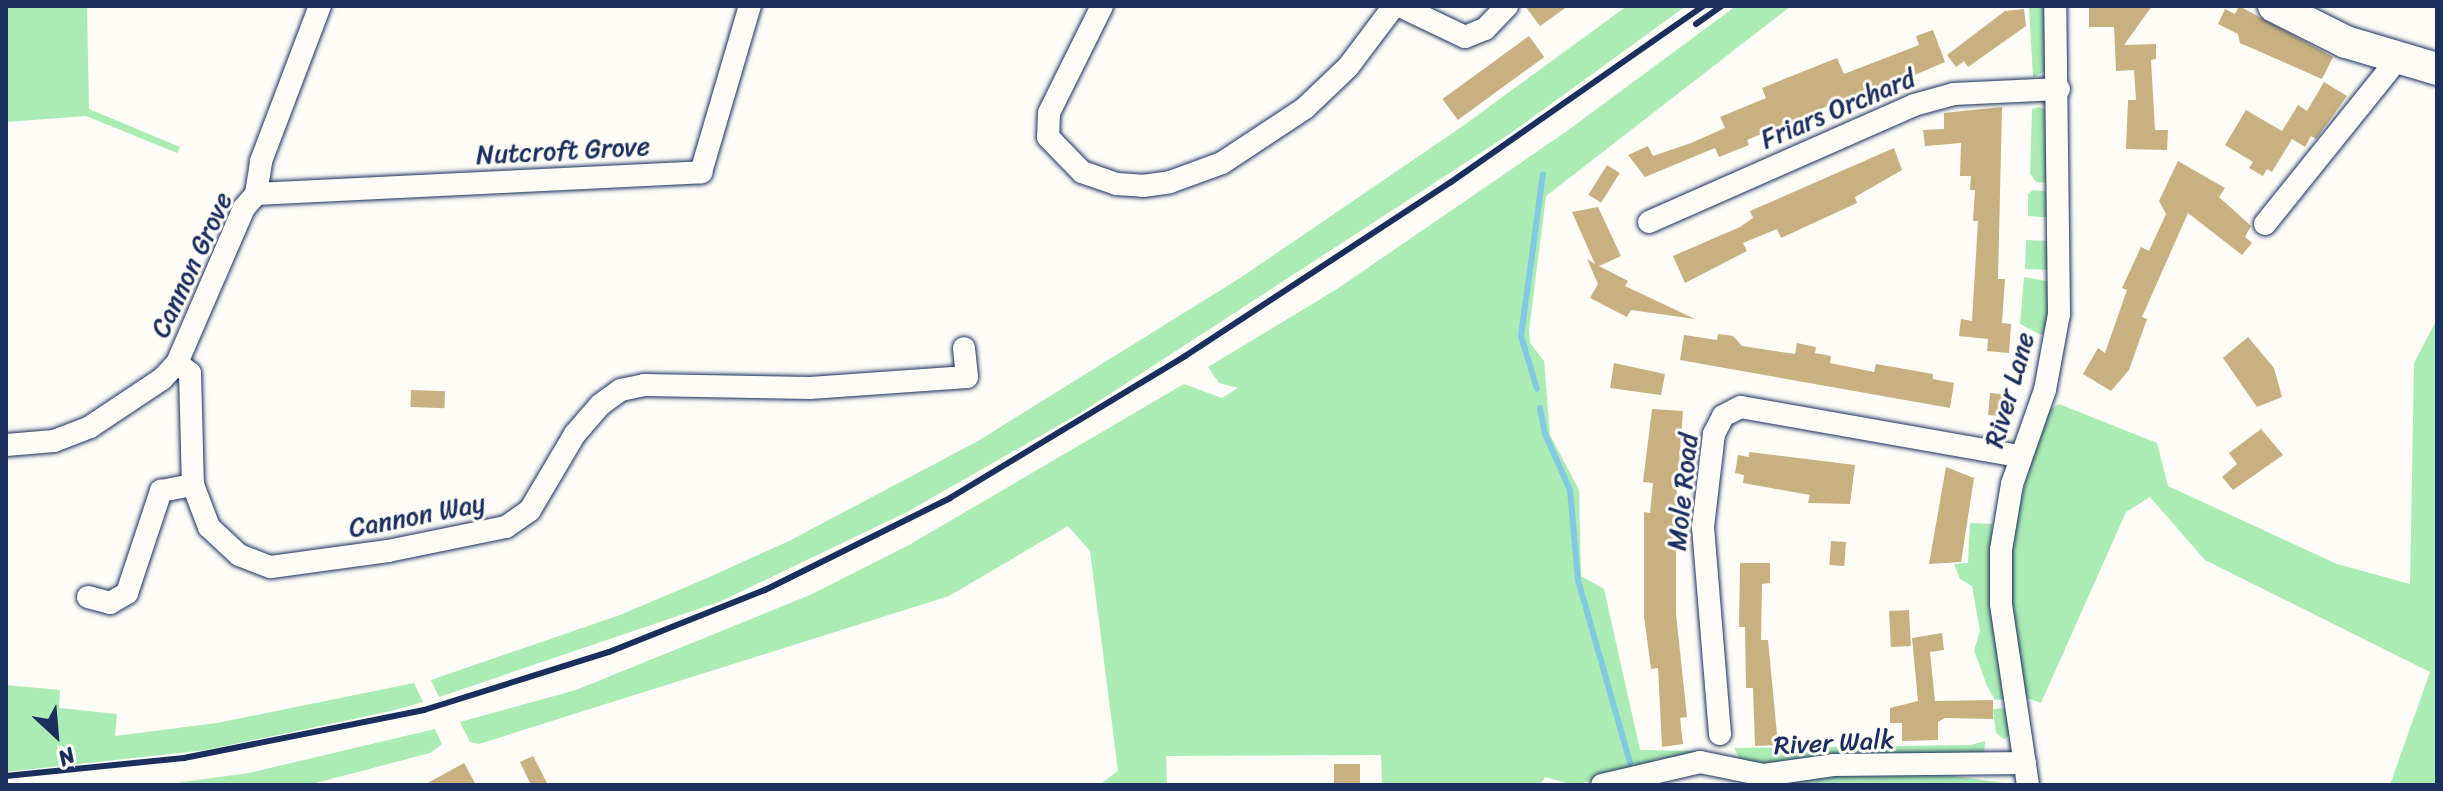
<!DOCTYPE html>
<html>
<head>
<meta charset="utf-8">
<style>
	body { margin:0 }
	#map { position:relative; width:2443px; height:791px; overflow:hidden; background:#fdfcf7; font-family:Sriracha,sans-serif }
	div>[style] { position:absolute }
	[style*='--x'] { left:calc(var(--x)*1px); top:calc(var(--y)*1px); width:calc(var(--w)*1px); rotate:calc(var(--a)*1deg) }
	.green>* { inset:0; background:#abecb4; transform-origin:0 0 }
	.stream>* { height:6px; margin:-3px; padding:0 3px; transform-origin:3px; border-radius:3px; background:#82cae2 }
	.building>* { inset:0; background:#c8b080; transform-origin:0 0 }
	.roads { filter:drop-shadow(0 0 2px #1b2f5e) drop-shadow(0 0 2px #1b2f5e) }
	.street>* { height:22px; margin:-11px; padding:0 11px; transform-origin:11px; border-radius:11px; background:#fdfcf7 }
	.secondary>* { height:32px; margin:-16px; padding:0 16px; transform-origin:16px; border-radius:16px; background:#fdfcf7 }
	.rail>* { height:6px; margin:-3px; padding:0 3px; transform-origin:3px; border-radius:3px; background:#1b2f5e }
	span { translate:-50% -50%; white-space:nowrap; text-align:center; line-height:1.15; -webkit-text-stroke:6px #fdfcf7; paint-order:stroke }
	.street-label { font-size:26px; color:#1b2f5e }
	.frame { position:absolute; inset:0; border:8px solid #1b2f5e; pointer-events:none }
	.north { position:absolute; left:16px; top:695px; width:80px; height:80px; -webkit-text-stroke:6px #fdfcf7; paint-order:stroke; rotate:154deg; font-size:22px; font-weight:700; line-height:32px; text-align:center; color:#1b2f5e }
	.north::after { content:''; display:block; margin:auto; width:28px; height:36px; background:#1b2f5e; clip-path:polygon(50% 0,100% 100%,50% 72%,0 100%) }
</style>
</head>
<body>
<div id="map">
	<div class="green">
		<div style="clip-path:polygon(6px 6px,87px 6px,89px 109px,180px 147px,177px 153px,86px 116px,6px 122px)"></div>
		<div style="clip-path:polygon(1627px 6px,1686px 6px,1508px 135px,1082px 412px,907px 512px,719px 602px,439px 697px,431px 680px,620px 615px,705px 579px,789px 541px,978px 441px,1240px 278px,1460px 128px)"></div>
		<div style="clip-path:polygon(1736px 6px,1791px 6px,1546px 196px,1529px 330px,1530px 343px,1544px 361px,1550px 435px,1579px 490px,1581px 576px,1604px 589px,1640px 750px,1701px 751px,1699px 755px,1656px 759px,1650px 767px,1574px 785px,1545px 777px,1540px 785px,1382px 785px,1381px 755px,1166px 756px,1167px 785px,1099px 785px,1118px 771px,1090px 551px,1068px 526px,949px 596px,479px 744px,470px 742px,460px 722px,576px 690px,810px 595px,909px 545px,1184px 384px,1222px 398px,1238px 388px,1219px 383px,1208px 367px,1337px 289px,1567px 131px)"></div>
		<div style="clip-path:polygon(2029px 6px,2047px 6px,2047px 70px,2033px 78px)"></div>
		<div style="clip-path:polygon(2039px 107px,2049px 111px,2049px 183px,2036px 182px,2030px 173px,2032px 109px)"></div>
		<div style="clip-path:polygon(2033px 190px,2054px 192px,2054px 218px,2028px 216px,2028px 194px)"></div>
		<div style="left:2026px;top:240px;width:27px;height:29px;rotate:2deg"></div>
		<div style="clip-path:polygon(2024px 277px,2052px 282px,2051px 330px,2041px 335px,2020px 324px)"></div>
		<div style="clip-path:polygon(2437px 319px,2437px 785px,2390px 785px,2430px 672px,2205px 560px,2150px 497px,2126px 512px,2041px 703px,2024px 697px,2008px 601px,2011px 533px,2046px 412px,2059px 404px,2157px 443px,2168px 486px,2337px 564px,2410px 584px,2414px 363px)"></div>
		<div style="clip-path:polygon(1970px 523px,1992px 524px,1992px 564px,2018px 731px,2004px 739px,1996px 733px,1993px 709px,2006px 708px,2005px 699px,1995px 700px,1987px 686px,1974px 650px,1980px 631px,1972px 586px,1960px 579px,1954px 564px,1968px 563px)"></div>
		<div style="clip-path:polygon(414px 683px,423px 702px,391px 711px,206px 750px,6px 772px,6px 685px,60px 690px,59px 708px,117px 714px,115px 736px,217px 723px)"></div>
		<div style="clip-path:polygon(435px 729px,442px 744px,430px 753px,308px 785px,161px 785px,249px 773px)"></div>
		<div style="clip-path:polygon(1985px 741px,1984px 757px,1775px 768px,1741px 761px,1734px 748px,1971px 745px)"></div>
		<div style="clip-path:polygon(1836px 774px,1946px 775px,2019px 785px,1775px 785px)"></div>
	</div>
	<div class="stream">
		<div style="--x:1537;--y:389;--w:55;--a:-106.8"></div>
		<div style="--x:1521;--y:336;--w:163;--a:-82.3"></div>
		<div style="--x:1540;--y:408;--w:26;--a:79"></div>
		<div style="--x:1545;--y:434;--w:61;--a:65.9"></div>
		<div style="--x:1570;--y:490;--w:90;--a:84.9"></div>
		<div style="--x:1578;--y:580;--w:190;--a:74.1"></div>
	</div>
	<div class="building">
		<div style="clip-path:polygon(1525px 6px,1568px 6px,1540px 26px)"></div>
		<div style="clip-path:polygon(2089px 6px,2152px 6px,2124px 45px,2156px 44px,2156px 59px,2151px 60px,2155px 130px,2168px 130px,2167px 150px,2126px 149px,2128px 100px,2136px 100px,2134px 70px,2116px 71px,2114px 27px,2089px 27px)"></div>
		<div style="clip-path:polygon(2239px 6px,2333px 57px,2322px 79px,2240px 43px,2238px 34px,2218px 24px,2225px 9px,2235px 14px)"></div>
		<div style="clip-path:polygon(2024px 9px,2026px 26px,1968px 67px,1964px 61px,1956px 67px,1947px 55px,2005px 11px)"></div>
		<div style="clip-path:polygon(1933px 30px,1945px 62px,1854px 101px,1830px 105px,1747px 140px,1749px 145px,1719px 157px,1715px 148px,1645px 177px,1628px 155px,1648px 146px,1653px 156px,1691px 143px,1725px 128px,1720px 117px,1766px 98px,1762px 88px,1837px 58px,1844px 74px,1919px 45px,1916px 36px)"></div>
		<div style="left:1529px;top:36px;width:26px;height:107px;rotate:54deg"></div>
		<div style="clip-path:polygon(2324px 82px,2347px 96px,2316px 139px,2311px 136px,2305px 147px,2292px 139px,2272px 172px,2267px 169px,2263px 176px,2249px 168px,2253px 162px,2225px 145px,2246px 110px,2282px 131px,2298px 105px,2307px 111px)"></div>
		<div style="clip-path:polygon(2002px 107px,1998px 279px,2005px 279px,2002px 323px,2011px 324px,2009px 353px,1987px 351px,1988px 339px,1959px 336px,1961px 319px,1972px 321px,1978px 221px,1973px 221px,1975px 190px,1970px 190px,1971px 176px,1960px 176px,1961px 143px,1925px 146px,1923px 130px,1944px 129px,1944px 113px)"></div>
		<div style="clip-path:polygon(1894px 148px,1902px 170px,1855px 197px,1857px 203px,1781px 238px,1777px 229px,1743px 243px,1747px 251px,1685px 283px,1673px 256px,1740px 227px,1753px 218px,1750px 211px)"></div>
		<div style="clip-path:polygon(2178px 161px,2225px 188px,2219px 197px,2251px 226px,2245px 237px,2252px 243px,2242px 255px,2188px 213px,2142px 317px,2147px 319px,2129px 370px,2111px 391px,2083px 374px,2098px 348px,2105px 353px,2127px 290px,2122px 288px,2141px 247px,2149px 251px,2166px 214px,2159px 201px)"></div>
		<div style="left:1607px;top:165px;width:15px;height:35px;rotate:32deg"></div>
		<div style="clip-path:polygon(1598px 207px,1621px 256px,1599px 266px,1628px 281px,1625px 286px,1695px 319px,1631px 310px,1627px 317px,1590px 298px,1598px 284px,1587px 259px,1595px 264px,1572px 212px)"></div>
		<div style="clip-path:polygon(1718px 334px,1733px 336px,1742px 346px,1795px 354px,1797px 343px,1816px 347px,1815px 353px,1831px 356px,1830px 363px,1874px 372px,1876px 364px,1933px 374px,1933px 379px,1954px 383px,1950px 408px,1680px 360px,1684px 335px,1717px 340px)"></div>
		<div style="clip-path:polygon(2248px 337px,2274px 368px,2282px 397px,2257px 407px,2223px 358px)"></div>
		<div style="clip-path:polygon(1614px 363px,1665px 374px,1661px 395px,1610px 388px)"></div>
		<div style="left:411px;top:390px;width:34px;height:17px;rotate:2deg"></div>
		<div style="left:1990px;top:393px;width:25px;height:22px;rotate:5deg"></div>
		<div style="clip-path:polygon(1652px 409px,1683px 411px,1676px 504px,1676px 614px,1687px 717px,1680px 718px,1683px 744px,1662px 747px,1658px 668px,1651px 669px,1644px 616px,1644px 512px,1650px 513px,1653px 483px,1643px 482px)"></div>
		<div style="clip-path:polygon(2261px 429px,2283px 455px,2233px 490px,2222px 477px,2237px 464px,2229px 453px)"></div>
		<div style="clip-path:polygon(1749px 452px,1855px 465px,1850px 504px,1808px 503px,1810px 495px,1743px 483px,1744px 475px,1735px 473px,1738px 455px,1749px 457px)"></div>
		<div style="clip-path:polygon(1946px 467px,1974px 478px,1961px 562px,1929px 564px)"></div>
		<div style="left:1831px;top:541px;width:15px;height:24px;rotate:4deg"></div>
		<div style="clip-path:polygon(1740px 563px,1770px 563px,1770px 583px,1762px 584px,1761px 640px,1768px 640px,1778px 745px,1755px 746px,1753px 688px,1746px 688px,1745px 627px,1739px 627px)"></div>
		<div style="left:1909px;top:610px;width:36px;height:20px;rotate:87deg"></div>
		<div style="clip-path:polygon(1942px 633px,1944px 650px,1930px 652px,1935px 701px,1993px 700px,1993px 719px,1945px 718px,1938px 722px,1938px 740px,1902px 741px,1902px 723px,1890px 723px,1890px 708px,1918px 701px,1912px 638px)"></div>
		<div style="clip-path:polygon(533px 756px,548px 785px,531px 785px,520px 762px)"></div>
		<div style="clip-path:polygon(464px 763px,476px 785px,424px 785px)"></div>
		<div style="left:1360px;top:764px;width:21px;height:26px;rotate:90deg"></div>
	</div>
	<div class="roads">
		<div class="street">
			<div style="--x:1102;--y:6;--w:119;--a:116.4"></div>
			<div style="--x:1049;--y:113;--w:24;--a:92"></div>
			<div style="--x:1048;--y:137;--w:49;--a:45.8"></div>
			<div style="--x:1082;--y:172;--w:37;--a:19"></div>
			<div style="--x:1117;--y:184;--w:26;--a:4"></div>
			<div style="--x:1143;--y:186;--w:27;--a:-8"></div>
			<div style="--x:1170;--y:182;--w:55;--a:-20.1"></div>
			<div style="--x:1222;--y:163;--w:100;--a:-33.5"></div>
			<div style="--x:1305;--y:108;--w:59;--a:-43.6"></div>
			<div style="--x:1348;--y:67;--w:76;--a:-53"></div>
			<div style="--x:1400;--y:6;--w:72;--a:25.5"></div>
			<div style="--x:1465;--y:37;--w:22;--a:-22"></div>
			<div style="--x:1485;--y:29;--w:32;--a:-46"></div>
			<div style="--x:256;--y:194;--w:446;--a:-2.8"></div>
			<div style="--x:701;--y:172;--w:173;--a:-73.6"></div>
			<div style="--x:1649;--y:222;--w:290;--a:-23.8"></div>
			<div style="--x:1914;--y:105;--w:41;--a:-15.4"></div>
			<div style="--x:1954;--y:94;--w:105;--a:-2.7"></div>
			<div style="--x:2265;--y:224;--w:211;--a:-51.2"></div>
			<div style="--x:177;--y:363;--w:16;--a:38"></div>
			<div style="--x:190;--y:373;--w:112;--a:88.5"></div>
			<div style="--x:193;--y:485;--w:45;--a:69.1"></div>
			<div style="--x:209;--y:527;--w:41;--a:43"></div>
			<div style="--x:239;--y:555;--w:34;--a:21"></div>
			<div style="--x:271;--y:567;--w:118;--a:-7.8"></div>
			<div style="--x:388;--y:551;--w:120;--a:-11.5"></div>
			<div style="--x:506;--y:527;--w:29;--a:-35"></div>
			<div style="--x:530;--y:510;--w:88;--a:-59.4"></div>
			<div style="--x:575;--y:434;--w:38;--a:-49"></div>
			<div style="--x:600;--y:405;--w:26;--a:-36"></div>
			<div style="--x:621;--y:390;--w:24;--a:-12"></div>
			<div style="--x:644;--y:385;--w:166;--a:1"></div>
			<div style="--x:810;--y:388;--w:157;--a:-4"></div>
			<div style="--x:967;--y:377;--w:29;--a:-96"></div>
			<div style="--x:6;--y:445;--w:48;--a:-4.8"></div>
			<div style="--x:54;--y:441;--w:39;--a:-21"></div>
			<div style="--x:90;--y:427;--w:87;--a:-33.7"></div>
			<div style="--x:162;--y:379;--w:22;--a:-47"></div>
			<div style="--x:177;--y:363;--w:169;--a:-66.6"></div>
			<div style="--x:244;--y:208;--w:18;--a:-49"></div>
			<div style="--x:256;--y:194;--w:33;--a:-81"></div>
			<div style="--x:261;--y:161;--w:166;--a:-69.2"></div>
			<div style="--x:88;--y:597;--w:23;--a:15"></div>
			<div style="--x:110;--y:603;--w:20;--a:-30"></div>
			<div style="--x:127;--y:593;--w:108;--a:-71.6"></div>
			<div style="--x:161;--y:491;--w:33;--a:-11"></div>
			<div style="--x:1720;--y:734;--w:208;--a:-94.7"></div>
			<div style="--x:1703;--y:527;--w:94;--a:-83.3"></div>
			<div style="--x:1714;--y:434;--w:20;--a:-63"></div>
			<div style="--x:1723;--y:416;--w:20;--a:-27"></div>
			<div style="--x:1741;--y:407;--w:283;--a:10"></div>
			<div style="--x:1602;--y:785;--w:101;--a:-13.2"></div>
			<div style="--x:1700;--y:762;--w:65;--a:11.5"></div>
			<div style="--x:1764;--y:775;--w:70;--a:-8.2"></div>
			<div style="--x:1833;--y:765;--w:192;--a:-0.6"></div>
			<div style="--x:2028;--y:785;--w:183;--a:-98.5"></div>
			<div style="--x:2001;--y:604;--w:54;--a:-90"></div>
			<div style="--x:2001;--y:550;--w:67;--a:-80.5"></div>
			<div style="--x:2012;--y:484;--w:100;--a:-70.7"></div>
			<div style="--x:2045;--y:390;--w:77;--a:-79.6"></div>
			<div style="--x:2059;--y:314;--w:308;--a:-90.7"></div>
		</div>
		<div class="secondary">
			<div style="--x:2274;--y:6;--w:80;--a:26.6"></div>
			<div style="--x:2346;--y:42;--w:95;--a:16.5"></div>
		</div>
	</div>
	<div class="rail">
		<div style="--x:1696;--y:24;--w:32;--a:-35"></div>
		<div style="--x:6;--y:776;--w:179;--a:-5.8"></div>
		<div style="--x:184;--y:758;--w:245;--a:-11.3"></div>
		<div style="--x:424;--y:710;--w:194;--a:-17.4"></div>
		<div style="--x:609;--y:652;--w:168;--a:-21.7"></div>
		<div style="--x:765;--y:590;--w:207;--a:-26.4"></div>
		<div style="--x:950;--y:498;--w:275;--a:-31.1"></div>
		<div style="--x:1185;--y:356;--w:318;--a:-33.2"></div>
		<div style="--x:1451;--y:182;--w:307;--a:-34.9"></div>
	</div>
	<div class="street-label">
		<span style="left:1838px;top:109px;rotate:-23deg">Friars Orchard</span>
		<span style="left:563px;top:151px;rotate:-3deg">Nutcroft Grove</span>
		<span style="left:192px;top:265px;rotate:-65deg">Cannon Grove</span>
		<span style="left:2010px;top:390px;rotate:-74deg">River Lane</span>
		<span style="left:1683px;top:492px;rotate:-84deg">Mole Road</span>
		<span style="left:417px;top:516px;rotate:-11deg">Cannon Way</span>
		<span style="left:1834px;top:743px;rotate:-3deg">River Walk</span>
	</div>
	<div class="frame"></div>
	<div class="north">N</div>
</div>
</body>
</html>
